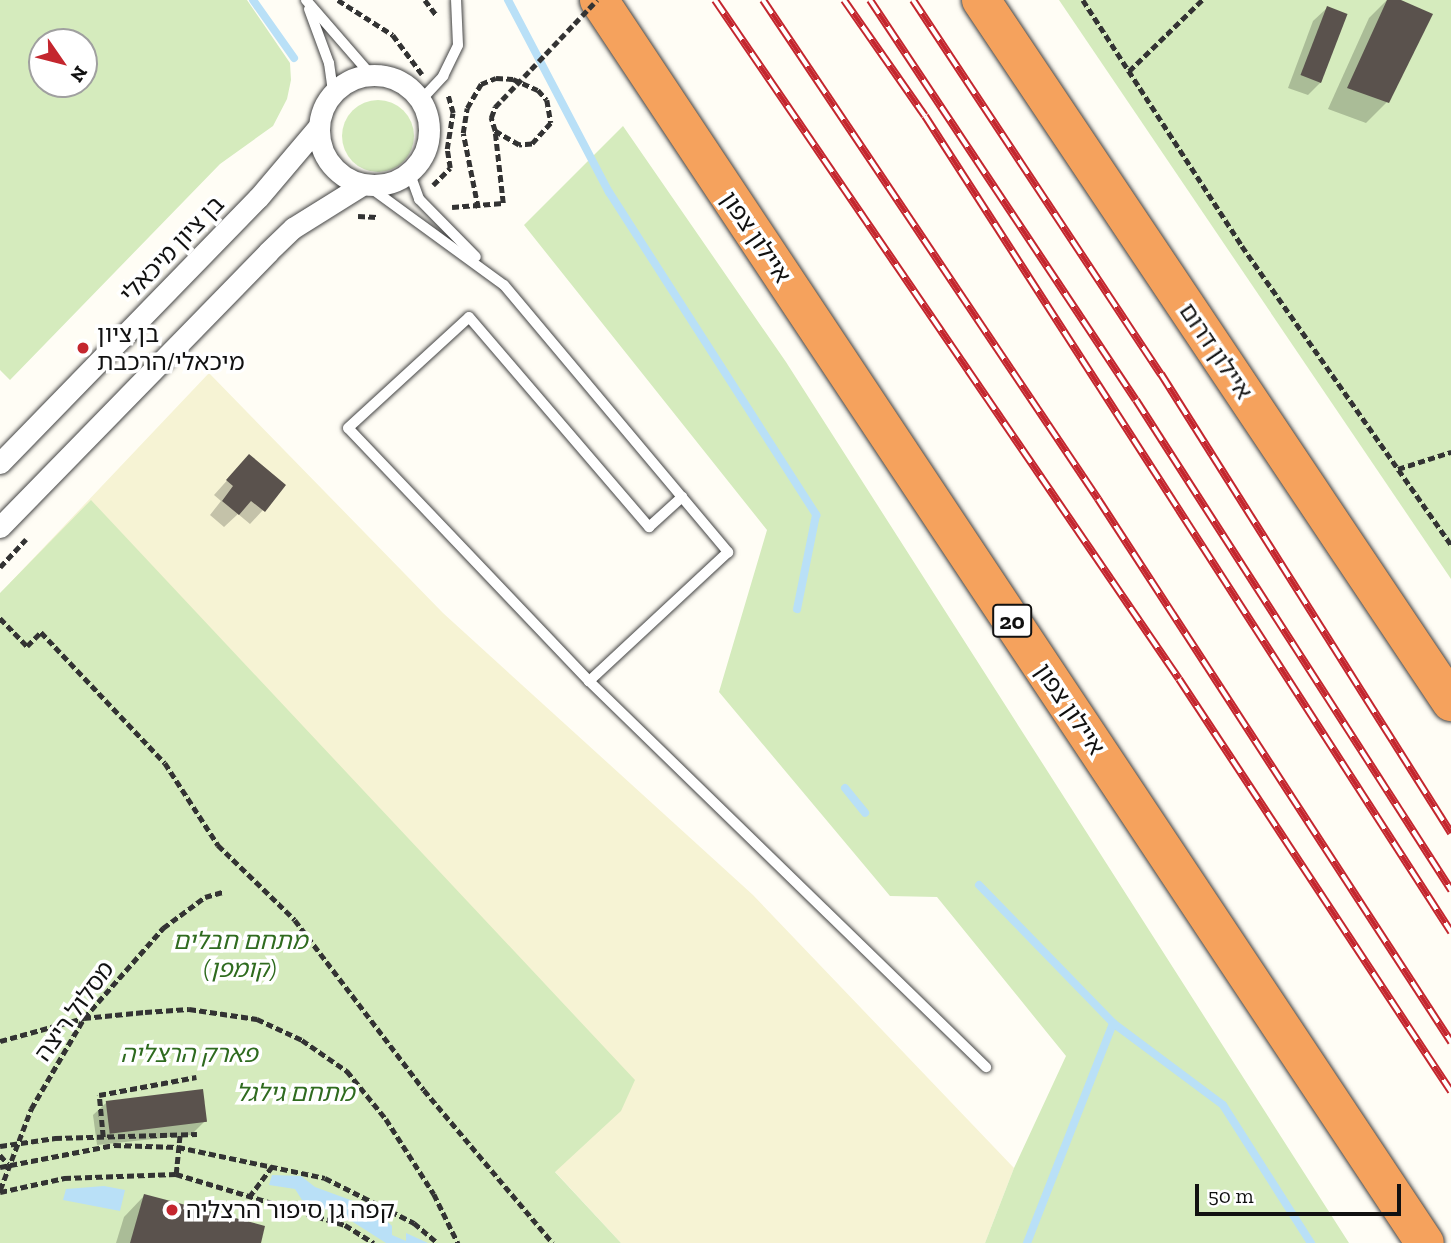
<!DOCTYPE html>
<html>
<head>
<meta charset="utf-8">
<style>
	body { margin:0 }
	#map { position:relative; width:1451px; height:1243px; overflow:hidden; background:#fffdf5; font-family:"Zilla Slab","Noto Sans Hebrew",serif }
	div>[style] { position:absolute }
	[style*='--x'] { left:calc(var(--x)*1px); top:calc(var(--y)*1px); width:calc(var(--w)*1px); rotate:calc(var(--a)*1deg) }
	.farmland>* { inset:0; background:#f6f3d4 }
	.green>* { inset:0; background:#d5ebbd }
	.round { border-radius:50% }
	.water>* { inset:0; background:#b9e0f7 }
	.shadow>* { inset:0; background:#0003 }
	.stream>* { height:8px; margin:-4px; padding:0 4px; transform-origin:4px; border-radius:4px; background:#b9e0f7 }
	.building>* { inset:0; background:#5a524d; transform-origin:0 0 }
	.path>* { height:4.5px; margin-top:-2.25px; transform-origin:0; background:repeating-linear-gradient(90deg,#333 0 7px,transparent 0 10.5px) }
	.roads { filter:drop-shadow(0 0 2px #444) drop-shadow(0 0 2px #444) }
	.service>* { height:10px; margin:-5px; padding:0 5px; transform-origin:5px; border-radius:5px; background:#fff }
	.minor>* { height:21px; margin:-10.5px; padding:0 10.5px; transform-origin:10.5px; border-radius:10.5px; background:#fff }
	.minor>.ring { margin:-10.5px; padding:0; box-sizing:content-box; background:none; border:21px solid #fff; border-radius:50% }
	.motorway>* { height:38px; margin:-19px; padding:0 19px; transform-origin:19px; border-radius:19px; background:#f5a25d }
	.rail>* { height:8px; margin-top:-4px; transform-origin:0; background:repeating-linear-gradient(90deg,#fff 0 16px,#c4262e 0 32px); box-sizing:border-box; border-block:2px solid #c4262e }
	.path-bridge>* { height:4.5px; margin-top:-2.25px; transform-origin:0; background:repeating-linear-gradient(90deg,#333 0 7px,transparent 0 10.5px) }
	.dots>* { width:19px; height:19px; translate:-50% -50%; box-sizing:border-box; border:4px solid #fff; border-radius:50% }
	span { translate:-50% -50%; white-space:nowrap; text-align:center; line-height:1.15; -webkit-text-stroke:7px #fff; paint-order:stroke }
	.shield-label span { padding:2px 5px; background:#fff; border:2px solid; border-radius:5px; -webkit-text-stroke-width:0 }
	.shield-label { font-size:23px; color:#111; font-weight:700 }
	.street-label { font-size:24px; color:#111 }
	.poi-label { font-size:24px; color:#111 }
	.left { translate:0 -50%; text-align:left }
	.park-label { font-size:24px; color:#2f6b1f; font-style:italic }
	.north { position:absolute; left:28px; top:28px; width:70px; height:70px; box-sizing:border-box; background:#fff; border:2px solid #a0a0a0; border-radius:50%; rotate:125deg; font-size:19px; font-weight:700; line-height:28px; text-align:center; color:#111 }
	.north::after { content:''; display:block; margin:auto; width:24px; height:32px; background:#c4262e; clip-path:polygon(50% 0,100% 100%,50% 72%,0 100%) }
	.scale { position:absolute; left:1195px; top:1184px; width:206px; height:32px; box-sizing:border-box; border:4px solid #111; border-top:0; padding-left:9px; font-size:21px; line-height:24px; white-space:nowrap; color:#111; -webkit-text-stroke:5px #fff; paint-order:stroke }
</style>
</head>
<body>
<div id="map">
	<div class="farmland">
		<div style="clip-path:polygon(209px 373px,443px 613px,753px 895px,1014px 1168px,985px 1243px,621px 1243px,10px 583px)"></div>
	</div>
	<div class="green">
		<div style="clip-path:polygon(evenodd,0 0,247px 0,290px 63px,291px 80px,287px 99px,273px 126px,220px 164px,10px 380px,0 370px,0 0,42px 42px,84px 42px,84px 84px,42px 84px,42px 42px)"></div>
		<div style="clip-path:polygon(1059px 0,1451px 0,1451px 579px)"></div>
		<div class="round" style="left:342px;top:100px;width:72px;height:72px"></div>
		<div style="clip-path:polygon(623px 126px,786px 362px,1349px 1243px,985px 1243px,1014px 1168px,1066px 1056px,937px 897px,890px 896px,719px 692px,767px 530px,524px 225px)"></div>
		<div style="clip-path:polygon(91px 500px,635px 1080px,621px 1111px,555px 1172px,621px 1243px,0 1243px,0 593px)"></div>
	</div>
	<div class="water">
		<div style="clip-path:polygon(272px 1175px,301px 1176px,315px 1187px,375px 1209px,392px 1226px,392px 1235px,406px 1241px,406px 1233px,428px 1243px,386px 1243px,342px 1215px,302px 1200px,295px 1189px,269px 1185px)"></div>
		<div style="clip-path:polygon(104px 1186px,125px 1190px,120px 1211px,63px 1200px,66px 1189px)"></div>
	</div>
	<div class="shadow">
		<div style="clip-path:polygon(1387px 0,1396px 0,1387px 102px,1366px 123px,1328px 109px,1369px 18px)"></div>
		<div style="clip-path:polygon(1327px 8px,1322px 81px,1308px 95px,1288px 88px,1313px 21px)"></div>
		<div style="clip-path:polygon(249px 456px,263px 510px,250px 524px,238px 514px,224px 527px,210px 515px,221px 501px,214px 495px)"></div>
		<div style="clip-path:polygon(107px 1102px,205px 1121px,191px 1135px,97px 1145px,93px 1115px)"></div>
		<div style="clip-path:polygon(144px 1196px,259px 1243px,116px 1243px,124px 1217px)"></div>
	</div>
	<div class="stream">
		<div style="--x:253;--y:0;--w:71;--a:54.7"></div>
		<div style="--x:508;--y:0;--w:217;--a:62.3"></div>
		<div style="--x:609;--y:192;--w:384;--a:57.3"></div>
		<div style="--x:816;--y:515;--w:96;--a:101.4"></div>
		<div style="--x:845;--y:788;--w:32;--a:51"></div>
		<div style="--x:979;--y:885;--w:192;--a:45.8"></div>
		<div style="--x:1113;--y:1023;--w:137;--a:36.7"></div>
		<div style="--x:1223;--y:1105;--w:164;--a:57.5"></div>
		<div style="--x:1027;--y:1243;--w:236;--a:-68.6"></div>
	</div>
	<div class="building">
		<div style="clip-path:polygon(1387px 0,1401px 0,1433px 14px,1389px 103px,1347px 88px)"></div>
		<div style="left:1327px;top:6px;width:22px;height:74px;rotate:21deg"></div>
		<div style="clip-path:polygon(249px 454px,286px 485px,265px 512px,251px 501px,239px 515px,222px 501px,233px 486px,226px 480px)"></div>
		<div style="left:203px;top:1089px;width:33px;height:98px;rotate:83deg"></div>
		<div style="clip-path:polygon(144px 1194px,265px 1226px,261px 1243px,130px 1243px)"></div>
	</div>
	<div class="path">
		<div style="--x:338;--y:0;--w:65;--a:32.5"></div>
		<div style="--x:393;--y:35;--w:49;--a:53.4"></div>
		<div style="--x:425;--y:0;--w:20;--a:53"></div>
		<div style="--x:1083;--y:0;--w:293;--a:57.1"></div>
		<div style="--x:1242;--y:246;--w:365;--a:55"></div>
		<div style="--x:1129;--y:71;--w:102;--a:-44.2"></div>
		<div style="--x:433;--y:185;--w:24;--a:-45"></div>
		<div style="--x:450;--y:168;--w:19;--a:-99"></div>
		<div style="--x:447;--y:149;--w:36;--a:-81"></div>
		<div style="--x:453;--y:113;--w:18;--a:-106"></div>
		<div style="--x:452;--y:207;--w:51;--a:-4.5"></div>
		<div style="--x:503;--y:203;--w:71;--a:-96.4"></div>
		<div style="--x:478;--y:208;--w:76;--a:-101.3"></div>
		<div style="--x:463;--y:133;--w:25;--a:-81"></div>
		<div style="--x:467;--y:108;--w:28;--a:-60"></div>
		<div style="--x:481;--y:84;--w:16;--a:-22"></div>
		<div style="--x:496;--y:78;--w:17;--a:3"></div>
		<div style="--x:513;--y:79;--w:27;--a:24"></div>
		<div style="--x:538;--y:90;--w:13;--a:48"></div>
		<div style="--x:547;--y:100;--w:23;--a:80"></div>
		<div style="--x:551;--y:123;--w:28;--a:132"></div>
		<div style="--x:532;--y:144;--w:13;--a:176"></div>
		<div style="--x:519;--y:145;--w:28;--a:-150"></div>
		<div style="--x:358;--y:216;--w:19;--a:3"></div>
		<div style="--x:1398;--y:469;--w:56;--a:-17.8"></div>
		<div style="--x:0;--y:567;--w:38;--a:-47"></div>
		<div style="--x:0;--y:618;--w:39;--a:46"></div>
		<div style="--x:27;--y:646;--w:20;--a:-45"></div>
		<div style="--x:41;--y:632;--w:180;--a:46.6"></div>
		<div style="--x:165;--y:763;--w:98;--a:57.1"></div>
		<div style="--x:218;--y:845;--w:107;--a:44.2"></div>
		<div style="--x:295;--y:920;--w:213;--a:52.8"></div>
		<div style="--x:424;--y:1090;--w:200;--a:49.9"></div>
		<div style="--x:0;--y:1041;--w:87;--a:-15.3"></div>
		<div style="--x:84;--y:1018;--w:61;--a:-5.6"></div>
		<div style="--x:145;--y:1012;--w:44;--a:-3.9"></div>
		<div style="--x:189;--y:1009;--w:69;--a:8.4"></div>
		<div style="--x:257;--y:1019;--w:50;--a:25"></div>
		<div style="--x:302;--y:1040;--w:55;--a:34.6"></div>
		<div style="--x:347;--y:1071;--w:62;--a:50.9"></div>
		<div style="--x:386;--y:1119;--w:89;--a:57.4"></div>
		<div style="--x:434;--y:1194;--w:55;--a:63.9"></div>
		<div style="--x:103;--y:1137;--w:42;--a:-95.4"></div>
		<div style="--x:99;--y:1095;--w:99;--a:-10.5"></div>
		<div style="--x:0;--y:1146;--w:56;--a:-8.3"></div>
		<div style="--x:55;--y:1138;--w:142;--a:-1.6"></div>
		<div style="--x:0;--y:1155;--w:12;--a:48"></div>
		<div style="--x:0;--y:1167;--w:116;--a:-10.9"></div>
		<div style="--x:114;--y:1145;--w:64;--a:1.8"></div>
		<div style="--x:178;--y:1147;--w:150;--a:11.9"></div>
		<div style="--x:325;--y:1178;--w:100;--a:26.8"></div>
		<div style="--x:414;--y:1223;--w:31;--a:40"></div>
		<div style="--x:176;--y:1174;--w:41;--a:-84.4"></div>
		<div style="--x:0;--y:1190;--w:87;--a:-69.1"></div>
		<div style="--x:31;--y:1109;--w:105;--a:-59.8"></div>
		<div style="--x:84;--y:1018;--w:120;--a:-48.7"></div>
		<div style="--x:163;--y:928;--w:52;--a:-36.4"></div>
		<div style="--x:205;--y:897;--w:19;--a:-16"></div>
		<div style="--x:0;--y:1192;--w:66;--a:-12.3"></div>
		<div style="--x:64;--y:1178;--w:112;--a:-2"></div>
		<div style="--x:176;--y:1174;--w:177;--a:16.8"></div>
		<div style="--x:345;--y:1225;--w:34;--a:32"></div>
		<div style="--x:249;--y:1197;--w:39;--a:-53"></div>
	</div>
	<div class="roads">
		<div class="service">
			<div style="--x:306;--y:0;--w:99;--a:49.1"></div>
			<div style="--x:309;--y:9;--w:58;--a:69.7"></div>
			<div style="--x:329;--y:63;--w:30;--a:82"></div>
			<div style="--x:421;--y:100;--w:33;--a:-47"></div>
			<div style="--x:443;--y:76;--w:34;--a:-64"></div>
			<div style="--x:458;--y:45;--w:45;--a:-92.5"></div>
			<div style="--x:410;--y:174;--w:27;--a:70"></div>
			<div style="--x:419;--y:199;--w:81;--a:45.5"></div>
			<div style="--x:368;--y:186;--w:168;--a:36.1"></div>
			<div style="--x:504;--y:285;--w:349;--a:50"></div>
			<div style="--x:728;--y:552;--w:190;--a:137.1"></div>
			<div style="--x:589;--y:681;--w:349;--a:-133.6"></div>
			<div style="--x:348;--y:428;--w:164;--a:-42.5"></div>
			<div style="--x:469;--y:317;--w:277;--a:49.4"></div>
			<div style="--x:649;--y:527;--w:45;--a:-42.3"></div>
			<div style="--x:589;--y:681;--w:554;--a:44.2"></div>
		</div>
		<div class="minor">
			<div class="ring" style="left:319px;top:75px;width:89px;height:89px"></div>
			<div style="--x:0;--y:463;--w:370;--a:-45.8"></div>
			<div style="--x:258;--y:198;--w:94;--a:-49.7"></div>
			<div style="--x:0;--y:527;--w:384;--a:-45.7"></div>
			<div style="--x:268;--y:252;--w:35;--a:-44"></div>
			<div style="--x:293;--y:228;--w:81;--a:-31.9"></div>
		</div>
		<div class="motorway">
			<div style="--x:599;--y:0;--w:1492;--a:56.4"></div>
			<div style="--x:981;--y:0;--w:845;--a:56.2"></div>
		</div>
	</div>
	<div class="rail">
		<div style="--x:715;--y:0;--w:822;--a:55.65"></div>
		<div style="--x:1179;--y:679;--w:494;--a:56.6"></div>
		<div style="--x:763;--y:0;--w:601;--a:56.12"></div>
		<div style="--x:1098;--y:499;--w:648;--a:56.97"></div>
		<div style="--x:844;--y:0;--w:141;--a:55.1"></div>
		<div style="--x:925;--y:116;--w:971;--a:57.19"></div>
		<div style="--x:870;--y:0;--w:480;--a:56.4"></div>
		<div style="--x:1136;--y:400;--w:583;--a:57.26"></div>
		<div style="--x:913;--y:0;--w:449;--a:56.5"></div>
		<div style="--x:1161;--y:374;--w:543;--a:57.71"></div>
	</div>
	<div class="path-bridge">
		<div style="--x:495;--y:131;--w:14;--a:-107"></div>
		<div style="--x:491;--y:118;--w:12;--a:-70"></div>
		<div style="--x:495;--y:107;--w:148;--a:-46.4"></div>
	</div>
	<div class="dots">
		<div style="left:83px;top:348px;background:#c4262e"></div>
		<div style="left:172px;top:1210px;background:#c4262e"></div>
	</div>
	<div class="shield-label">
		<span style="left:1012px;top:621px">20</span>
	</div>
	<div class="street-label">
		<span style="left:756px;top:237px;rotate:56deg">איילון צפון</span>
		<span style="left:172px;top:249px;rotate:-46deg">בן ציון מיכאלי</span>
		<span style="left:1216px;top:351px;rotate:56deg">איילון דרום</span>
		<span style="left:1070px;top:709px;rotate:56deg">איילון צפון</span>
		<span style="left:74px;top:1011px;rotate:-54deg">מסלול ריצה</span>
	</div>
	<div class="poi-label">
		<span class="left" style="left:97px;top:348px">בן ציון<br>מיכאלי/הרכבת</span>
		<span class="left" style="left:186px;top:1210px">קפה גן סיפור הרצליה</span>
	</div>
	<div class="park-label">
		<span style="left:240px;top:955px">מתחם חבלים<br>(קומפן)</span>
		<span style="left:189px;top:1054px">פארק הרצליה</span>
		<span style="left:295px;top:1093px">מתחם גילגל</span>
	</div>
	<div class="north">N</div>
	<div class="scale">50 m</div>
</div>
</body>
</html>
